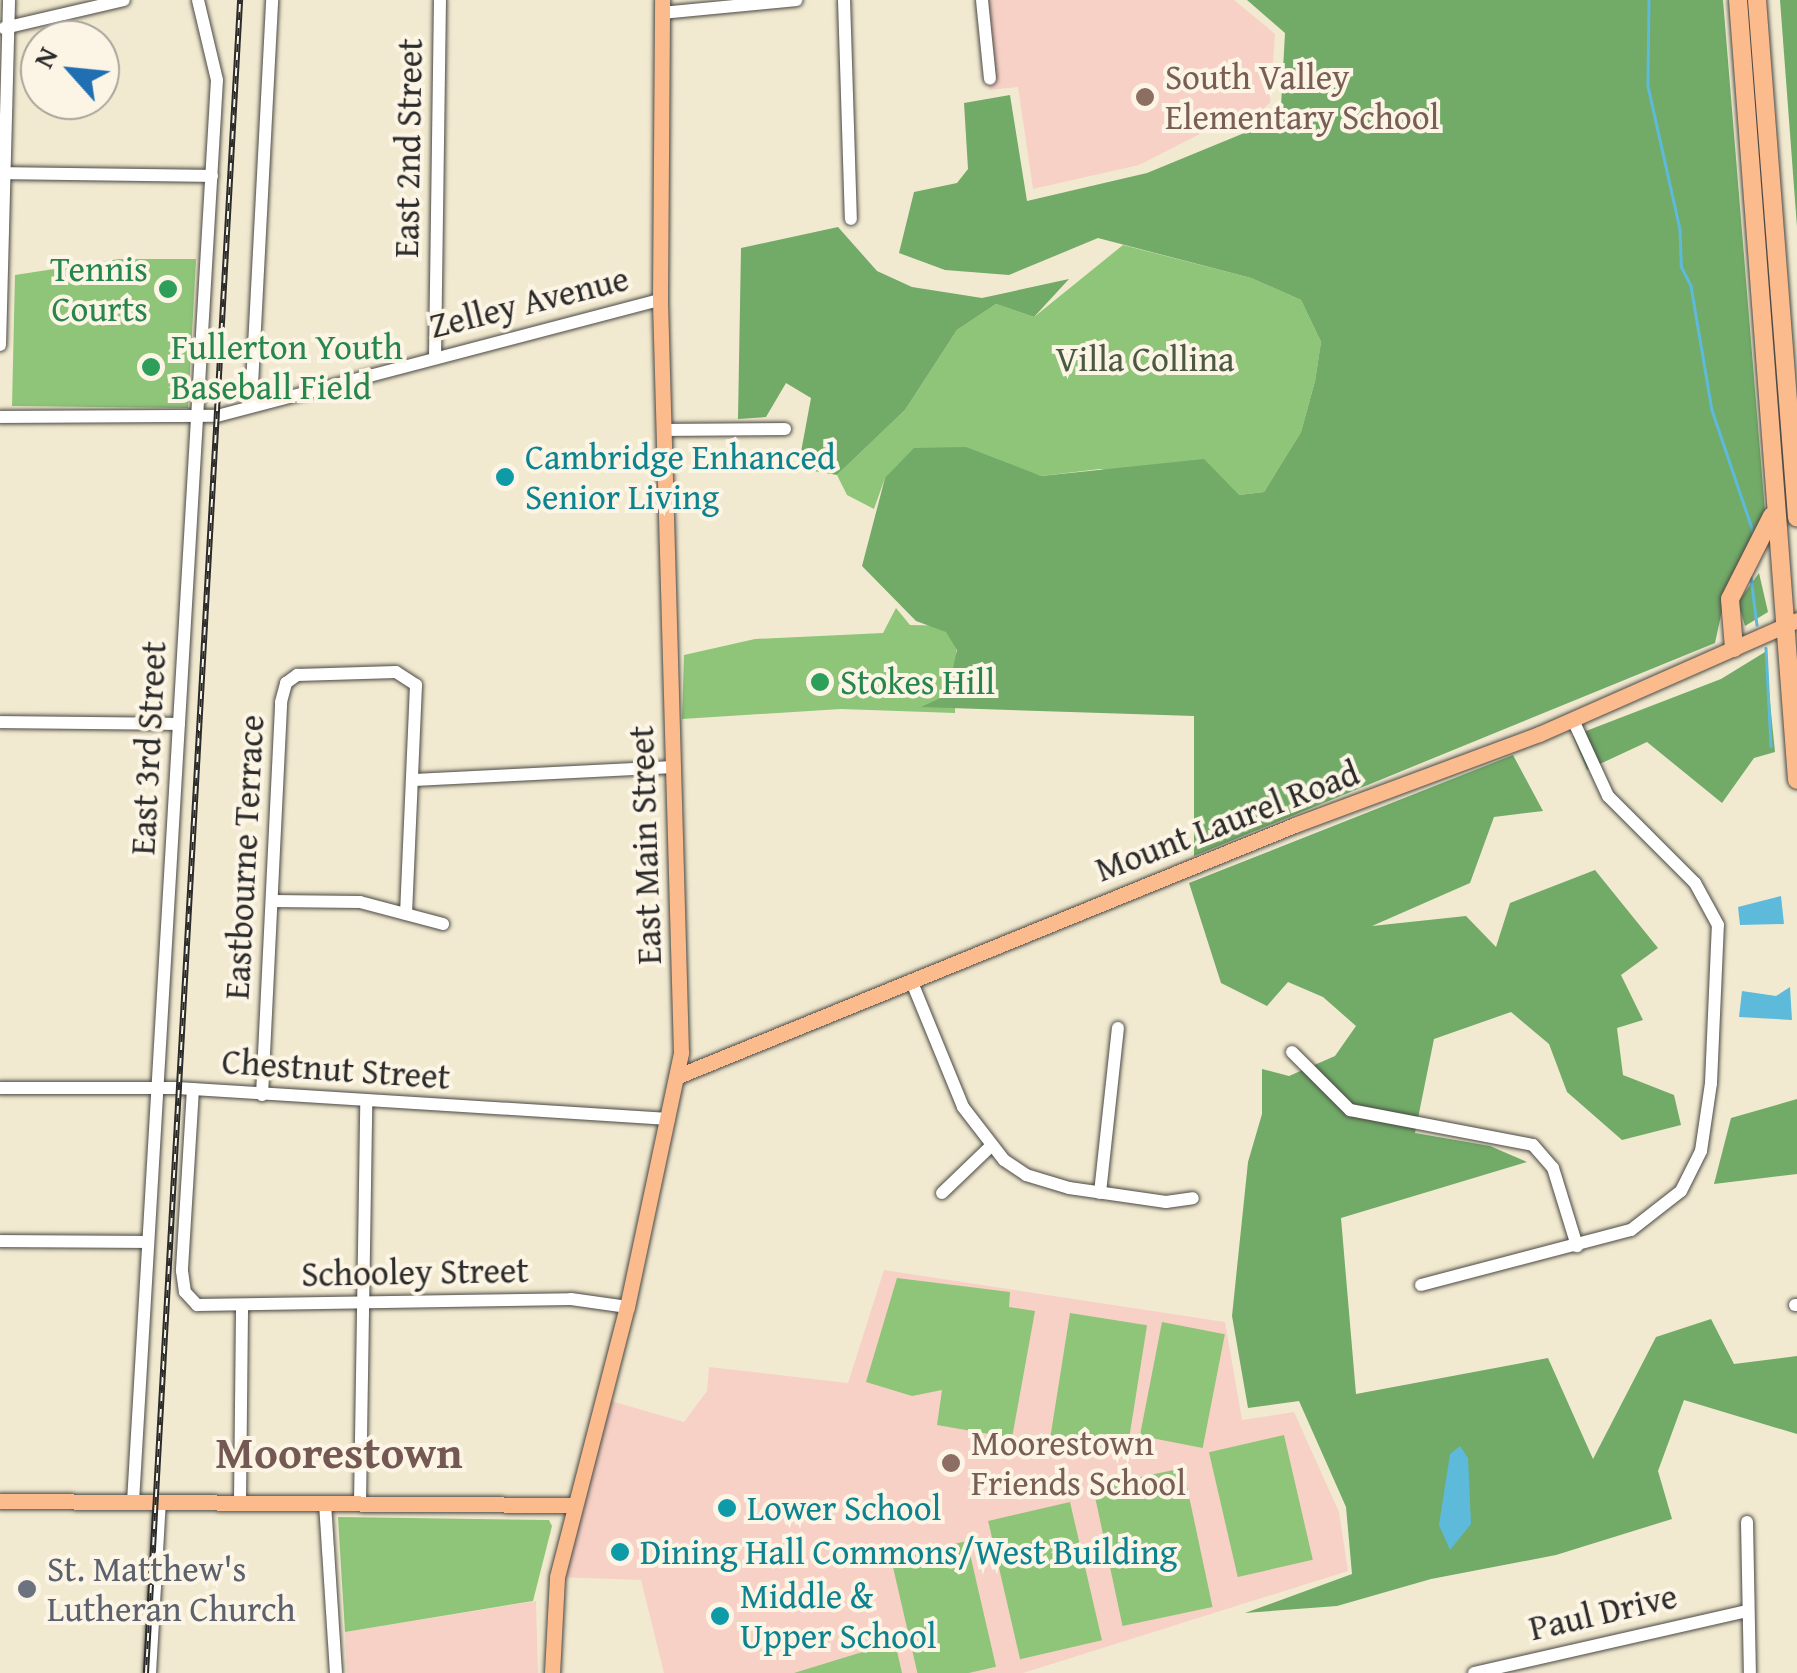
<!DOCTYPE html>
<html>
<head>
<meta charset="utf-8">
<style>
	body { margin:0 }
	#map { position:relative; width:1797px; height:1673px; overflow:hidden; background:#f2ead0; font-family:"Gentium Book Plus",serif }
	div>[style] { position:absolute }
	[style*='--x'] { left:calc(var(--x)*1px); top:calc(var(--y)*1px); width:calc(var(--w)*1px); rotate:calc(var(--a)*1deg) }
	.built>* { inset:0; background:#f7d1c6 }
	.green>* { inset:0; background:#8ec578; transform-origin:0 0 }
	.forest>* { inset:0; background:#72aa68 }
	.water>* { inset:0; background:#5dbadb }
	.stream>* { height:2.5px; margin:-1.25px; padding:0 1.25px; transform-origin:1.25px; border-radius:1.25px; background:#5dbadb }
	.roads { filter:drop-shadow(0 0 2px #494844) drop-shadow(0 0 2px #494844) }
	.minor>* { height:12px; margin:-6px; padding:0 6px; transform-origin:6px; border-radius:6px; background:#fff }
	.major>* { height:15px; margin:-7.5px; padding:0 7.5px; transform-origin:7.5px; border-radius:7.5px; background:#fbbb8d }
	.highway>* { height:18px; margin:-9px; padding:0 9px; transform-origin:9px; border-radius:9px; background:#fbbb8d }
	.rail>* { height:6px; margin-top:-3px; transform-origin:0; background:repeating-linear-gradient(90deg,#fcf5e5 0 8px,#2b2b2b 0 16px); box-sizing:border-box; border-block:2px solid #2b2b2b }
	.dots>* { width:28px; height:28px; translate:-50% -50%; box-sizing:border-box; border:5px solid #fcf5e5; border-radius:50% }
	span { translate:-50% -50%; white-space:nowrap; text-align:center; line-height:1.15; -webkit-text-stroke:8px #fcf5e5; paint-order:stroke }
	.education-label { font-size:35px; color:#785e54 }
	.left { translate:0 -50%; text-align:left }
	.street-label { font-size:35px; color:#2b2b2b }
	.leisure-label { font-size:35px; color:#27864d }
	.right { translate:-100% -50%; text-align:right }
	.park-label { font-size:35px; color:#495942 }
	.culture-label { font-size:35px; color:#0d838f }
	.worship-label { font-size:35px; color:#5b616d }
	.district-label { font-size:45px; color:#735853; font-weight:700 }
	.north { position:absolute; left:20px; top:20px; width:100px; height:100px; box-sizing:border-box; background:#fcf5e5; border:2px solid #a8a49b; border-radius:50%; rotate:297deg; font-size:28px; font-weight:700; line-height:40px; text-align:center; color:#2b2b2b }
	.north::after { content:''; display:block; margin:auto; width:35px; height:45px; background:#1f6fb2; clip-path:polygon(50% 0,100% 100%,50% 72%,0 100%) }
</style>
</head>
<body>
<div id="map">
	<div class="built">
		<div style="clip-path:polygon(981px 0,1234px 0,1275px 34px,1270px 103px,1250px 121px,1206px 131px,1139px 165px,1033px 189px,1018px 87px,989px 90px)"></div>
		<div style="clip-path:polygon(884px 1270px,1225px 1322px,1242px 1420px,1294px 1412px,1339px 1512px,1348px 1571px,1023px 1673px,664px 1673px,641px 1580px,557px 1577px,604px 1399px,684px 1422px,707px 1391px,709px 1367px,848px 1383px)"></div>
		<div style="clip-path:polygon(536px 1601px,538px 1673px,347px 1673px,345px 1632px)"></div>
	</div>
	<div class="green">
		<div style="clip-path:polygon(1123px 245px,1251px 278px,1301px 300px,1321px 342px,1315px 381px,1301px 432px,1264px 492px,1239px 495px,1100px 469px,1041px 476px,1011px 467px,885px 478px,874px 509px,847px 495px,837px 475px,905px 410px,957px 330px,996px 304px,1034px 317px)"></div>
		<div style="clip-path:polygon(119px 259px,196px 259px,188px 408px,12px 406px,15px 275px)"></div>
		<div style="clip-path:polygon(896px 608px,910px 625px,957px 626px,955px 713px,841px 709px,682px 719px,684px 655px,755px 639px,883px 633px)"></div>
		<div style="clip-path:polygon(897px 1278px,1010px 1292px,1009px 1307px,1035px 1311px,1012px 1438px,937px 1425px,942px 1390px,912px 1396px,866px 1382px)"></div>
		<div style="left:1070px;top:1313px;width:78px;height:129px;rotate:9deg"></div>
		<div style="left:1162px;top:1322px;width:64px;height:116px;rotate:11deg"></div>
		<div style="left:1284px;top:1435px;width:128px;height:77px;rotate:77deg"></div>
		<div style="left:1183px;top:1468px;width:142px;height:92px;rotate:78deg"></div>
		<div style="left:1070px;top:1502px;width:142px;height:84px;rotate:77deg"></div>
		<div style="clip-path:polygon(338px 1517px,549px 1520px,552px 1526px,533px 1601px,345px 1632px)"></div>
		<div style="left:967px;top:1541px;width:129px;height:78px;rotate:77deg"></div>
		<div style="clip-path:polygon(895px 1642px,902px 1673px,794px 1673px)"></div>
	</div>
	<div class="forest">
		<div style="clip-path:polygon(1247px 0,1723px 0,1765px 511px,1728px 583px,1715px 643px,1194px 856px,1194px 716px,921px 707px,947px 695px,957px 650px,946px 632px,916px 621px,862px 566px,885px 478px,914px 448px,966px 447px,1041px 476px,1204px 459px,1239px 495px,1264px 492px,1301px 432px,1315px 381px,1321px 342px,1301px 300px,1251px 278px,1098px 238px,1009px 275px,945px 270px,899px 253px,914px 192px,957px 183px,968px 169px,964px 103px,1010px 95px,1027px 201px,1147px 173px,1254px 129px,1281px 106px,1285px 33px)"></div>
		<div style="clip-path:polygon(1780px 0,1797px 0,1797px 227px)"></div>
		<div style="clip-path:polygon(838px 227px,877px 271px,912px 287px,982px 298px,1069px 279px,1034px 317px,996px 304px,957px 330px,905px 410px,837px 475px,798px 468px,811px 398px,786px 383px,766px 417px,738px 419px,741px 248px)"></div>
		<div style="clip-path:polygon(1759px 573px,1768px 612px,1745px 626px,1738px 602px)"></div>
		<div style="clip-path:polygon(1765px 652px,1775px 752px,1754px 758px,1722px 803px,1647px 742px,1587px 770px,1573px 736px,1721px 679px)"></div>
		<div style="clip-path:polygon(1513px 755px,1543px 811px,1494px 817px,1470px 883px,1372px 926px,1466px 916px,1496px 947px,1510px 903px,1595px 870px,1658px 948px,1621px 975px,1643px 1020px,1617px 1028px,1623px 1075px,1674px 1095px,1681px 1125px,1622px 1140px,1567px 1092px,1549px 1044px,1511px 1012px,1434px 1039px,1415px 1133px,1490px 1146px,1527px 1162px,1341px 1218px,1356px 1394px,1548px 1358px,1593px 1459px,1656px 1337px,1711px 1319px,1734px 1364px,1797px 1356px,1797px 1434px,1684px 1400px,1658px 1471px,1672px 1519px,1556px 1555px,1431px 1579px,1337px 1606px,1245px 1613px,1352px 1574px,1346px 1507px,1299px 1401px,1248px 1408px,1232px 1316px,1248px 1162px,1262px 1114px,1262px 1069px,1289px 1076px,1335px 1056px,1356px 1026px,1323px 997px,1288px 982px,1267px 1006px,1221px 983px,1189px 883px)"></div>
		<div style="clip-path:polygon(1797px 1099px,1797px 1174px,1714px 1184px,1731px 1118px)"></div>
	</div>
	<div class="water">
		<div style="clip-path:polygon(1781px 896px,1784px 924px,1740px 925px,1738px 907px)"></div>
		<div style="clip-path:polygon(1790px 987px,1792px 1020px,1739px 1017px,1742px 991px,1776px 996px)"></div>
		<div style="clip-path:polygon(1460px 1446px,1468px 1458px,1471px 1524px,1450px 1550px,1439px 1525px,1450px 1454px)"></div>
	</div>
	<div class="stream">
		<div style="--x:1649;--y:0;--w:86;--a:90.7"></div>
		<div style="--x:1648;--y:86;--w:147;--a:77.4"></div>
		<div style="--x:1680;--y:229;--w:37;--a:88"></div>
		<div style="--x:1681;--y:266;--w:22;--a:63"></div>
		<div style="--x:1691;--y:286;--w:126;--a:80.4"></div>
		<div style="--x:1712;--y:410;--w:131;--a:71.3"></div>
		<div style="--x:1751;--y:577;--w:48;--a:82.9"></div>
		<div style="--x:1766;--y:648;--w:98;--a:87.1"></div>
	</div>
	<div class="roads">
		<div class="minor">
			<div style="--x:844;--y:0;--w:219;--a:88.2"></div>
			<div style="--x:982;--y:0;--w:79;--a:84.2"></div>
			<div style="--x:662;--y:13;--w:135;--a:-5.5"></div>
			<div style="--x:4;--y:28;--w:123;--a:-13.1"></div>
			<div style="--x:0;--y:173;--w:212;--a:0.8"></div>
			<div style="--x:0;--y:345;--w:345;--a:-88.5"></div>
			<div style="--x:435;--y:357;--w:357;--a:-89.2"></div>
			<div style="--x:251;--y:404;--w:405;--a:-87"></div>
			<div style="--x:0;--y:417;--w:217;--a:-0.3"></div>
			<div style="--x:217;--y:416;--w:458;--a:-14.7"></div>
			<div style="--x:664;--y:430;--w:121;--a:-0.5"></div>
			<div style="--x:0;--y:722;--w:179;--a:0.6"></div>
			<div style="--x:415;--y:780;--w:258;--a:-2.9"></div>
			<div style="--x:273;--y:901;--w:87;--a:0.7"></div>
			<div style="--x:360;--y:902;--w:86;--a:14.8"></div>
			<div style="--x:911;--y:980;--w:137;--a:67.7"></div>
			<div style="--x:963;--y:1107;--w:67;--a:52.3"></div>
			<div style="--x:1004;--y:1160;--w:27;--a:34"></div>
			<div style="--x:1026;--y:1175;--w:45;--a:16.8"></div>
			<div style="--x:1069;--y:1188;--w:98;--a:8.2"></div>
			<div style="--x:1166;--y:1202;--w:27;--a:-8"></div>
			<div style="--x:1292;--y:1052;--w:82;--a:45"></div>
			<div style="--x:1350;--y:1110;--w:186;--a:10.8"></div>
			<div style="--x:1533;--y:1145;--w:30;--a:49"></div>
			<div style="--x:1553;--y:1168;--w:82;--a:72.9"></div>
			<div style="--x:0;--y:1088;--w:177;--a:0"></div>
			<div style="--x:177;--y:1088;--w:493;--a:3.6"></div>
			<div style="--x:193;--y:1089;--w:182;--a:93.5"></div>
			<div style="--x:182;--y:1271;--w:21;--a:82"></div>
			<div style="--x:185;--y:1292;--w:18;--a:47"></div>
			<div style="--x:197;--y:1305;--w:374;--a:-0.9"></div>
			<div style="--x:571;--y:1299;--w:57;--a:8.1"></div>
			<div style="--x:262;--y:1095;--w:393;--a:-87.2"></div>
			<div style="--x:281;--y:702;--w:20;--a:-75"></div>
			<div style="--x:286;--y:683;--w:14;--a:-36"></div>
			<div style="--x:297;--y:675;--w:99;--a:-1.7"></div>
			<div style="--x:396;--y:672;--w:24;--a:33"></div>
			<div style="--x:416;--y:685;--w:229;--a:92.5"></div>
			<div style="--x:942;--y:1193;--w:68;--a:-43.8"></div>
			<div style="--x:1100;--y:1193;--w:166;--a:-83.8"></div>
			<div style="--x:0;--y:1241;--w:148;--a:0.4"></div>
			<div style="--x:1421;--y:1285;--w:217;--a:-14.7"></div>
			<div style="--x:1631;--y:1230;--w:63;--a:-38"></div>
			<div style="--x:1681;--y:1191;--w:45;--a:-63.4"></div>
			<div style="--x:1701;--y:1151;--w:69;--a:-81.6"></div>
			<div style="--x:1711;--y:1083;--w:158;--a:-87.5"></div>
			<div style="--x:1718;--y:925;--w:48;--a:-118.7"></div>
			<div style="--x:1695;--y:883;--w:123;--a:-135"></div>
			<div style="--x:1608;--y:796;--w:84;--a:-114.7"></div>
			<div style="--x:1795;--y:1305;--w:2;--a:0"></div>
			<div style="--x:133;--y:1502;--w:1424;--a:-86.62"></div>
			<div style="--x:217;--y:80;--w:82;--a:-103.4"></div>
			<div style="--x:240;--y:1502;--w:196;--a:-89.4"></div>
			<div style="--x:325;--y:1503;--w:170;--a:86.3"></div>
			<div style="--x:360;--y:1503;--w:402;--a:-89.1"></div>
			<div style="--x:1747;--y:1522;--w:151;--a:88.9"></div>
			<div style="--x:150;--y:1673;--w:171;--a:-86.7"></div>
			<div style="--x:1474;--y:1673;--w:279;--a:-12.8"></div>
		</div>
		<div class="major">
			<div style="--x:678;--y:1076;--w:668;--a:-22.15"></div>
			<div style="--x:1297;--y:824;--w:258;--a:-20.4"></div>
			<div style="--x:1539;--y:734;--w:282;--a:-23.8"></div>
			<div style="--x:0;--y:1501;--w:574;--a:0.4"></div>
			<div style="--x:552;--y:1673;--w:96;--a:-87"></div>
			<div style="--x:557;--y:1577;--w:279;--a:-75.5"></div>
			<div style="--x:627;--y:1307;--w:260;--a:-78"></div>
			<div style="--x:681;--y:1053;--w:753;--a:-91.6"></div>
			<div style="--x:660;--y:300;--w:300;--a:-89.6"></div>
		</div>
		<div class="highway">
			<div style="--x:1738;--y:0;--w:782;--a:85.67"></div>
			<div style="--x:1757;--y:0;--w:519;--a:85.58"></div>
			<div style="--x:1734;--y:648;--w:49;--a:-94.7"></div>
			<div style="--x:1730;--y:599;--w:93;--a:-63.2"></div>
		</div>
	</div>
	<div class="rail">
		<div style="--x:146;--y:1673;--w:1676;--a:-86.78"></div>
	</div>
	<div class="dots">
		<div style="left:1145px;top:97px;background:#8d6e63"></div>
		<div style="left:168px;top:289px;background:#2e9e5b"></div>
		<div style="left:151px;top:367px;background:#2e9e5b"></div>
		<div style="left:505px;top:477px;background:#0f9aa8"></div>
		<div style="left:820px;top:682px;background:#2e9e5b"></div>
		<div style="left:951px;top:1463px;background:#8d6e63"></div>
		<div style="left:727px;top:1508px;background:#0f9aa8"></div>
		<div style="left:620px;top:1552px;background:#0f9aa8"></div>
		<div style="left:27px;top:1589px;background:#6b7280"></div>
		<div style="left:720px;top:1616px;background:#0f9aa8"></div>
	</div>
	<div class="education-label">
		<span class="left" style="left:1165px;top:97px">South Valley<br>Elementary School</span>
		<span class="left" style="left:971px;top:1463px">Moorestown<br>Friends School</span>
	</div>
	<div class="street-label">
		<span style="left:408px;top:148px;rotate:-89deg">East 2nd Street</span>
		<span style="left:529px;top:302px;rotate:-14deg">Zelley Avenue</span>
		<span style="left:148px;top:748px;rotate:-87deg">East 3rd Street</span>
		<span style="left:1227px;top:821px;rotate:-21deg">Mount Laurel Road</span>
		<span style="left:645px;top:845px;rotate:-92deg">East Main Street</span>
		<span style="left:244px;top:857px;rotate:-87deg">Eastbourne Terrace</span>
		<span style="left:336px;top:1069px;rotate:4deg">Chestnut Street</span>
		<span style="left:415px;top:1272px;rotate:-1deg">Schooley Street</span>
		<span style="left:1603px;top:1612px;rotate:-13deg">Paul Drive</span>
	</div>
	<div class="leisure-label">
		<span class="right" style="left:148px;top:289px">Tennis<br>Courts</span>
		<span class="left" style="left:171px;top:367px">Fullerton Youth<br>Baseball Field</span>
		<span class="left" style="left:840px;top:682px">Stokes Hill</span>
	</div>
	<div class="park-label">
		<span style="left:1145px;top:359px">Villa Collina</span>
	</div>
	<div class="culture-label">
		<span class="left" style="left:525px;top:477px">Cambridge Enhanced<br>Senior Living</span>
		<span class="left" style="left:747px;top:1508px">Lower School</span>
		<span class="left" style="left:640px;top:1552px">Dining Hall Commons/West Building</span>
		<span class="left" style="left:740px;top:1616px">Middle &amp;<br>Upper School</span>
	</div>
	<div class="worship-label">
		<span class="left" style="left:47px;top:1589px">St. Matthew's<br>Lutheran Church</span>
	</div>
	<div class="district-label">
		<span style="left:339px;top:1452px">Moorestown</span>
	</div>
	<div class="north">N</div>
</div>
</body>
</html>
